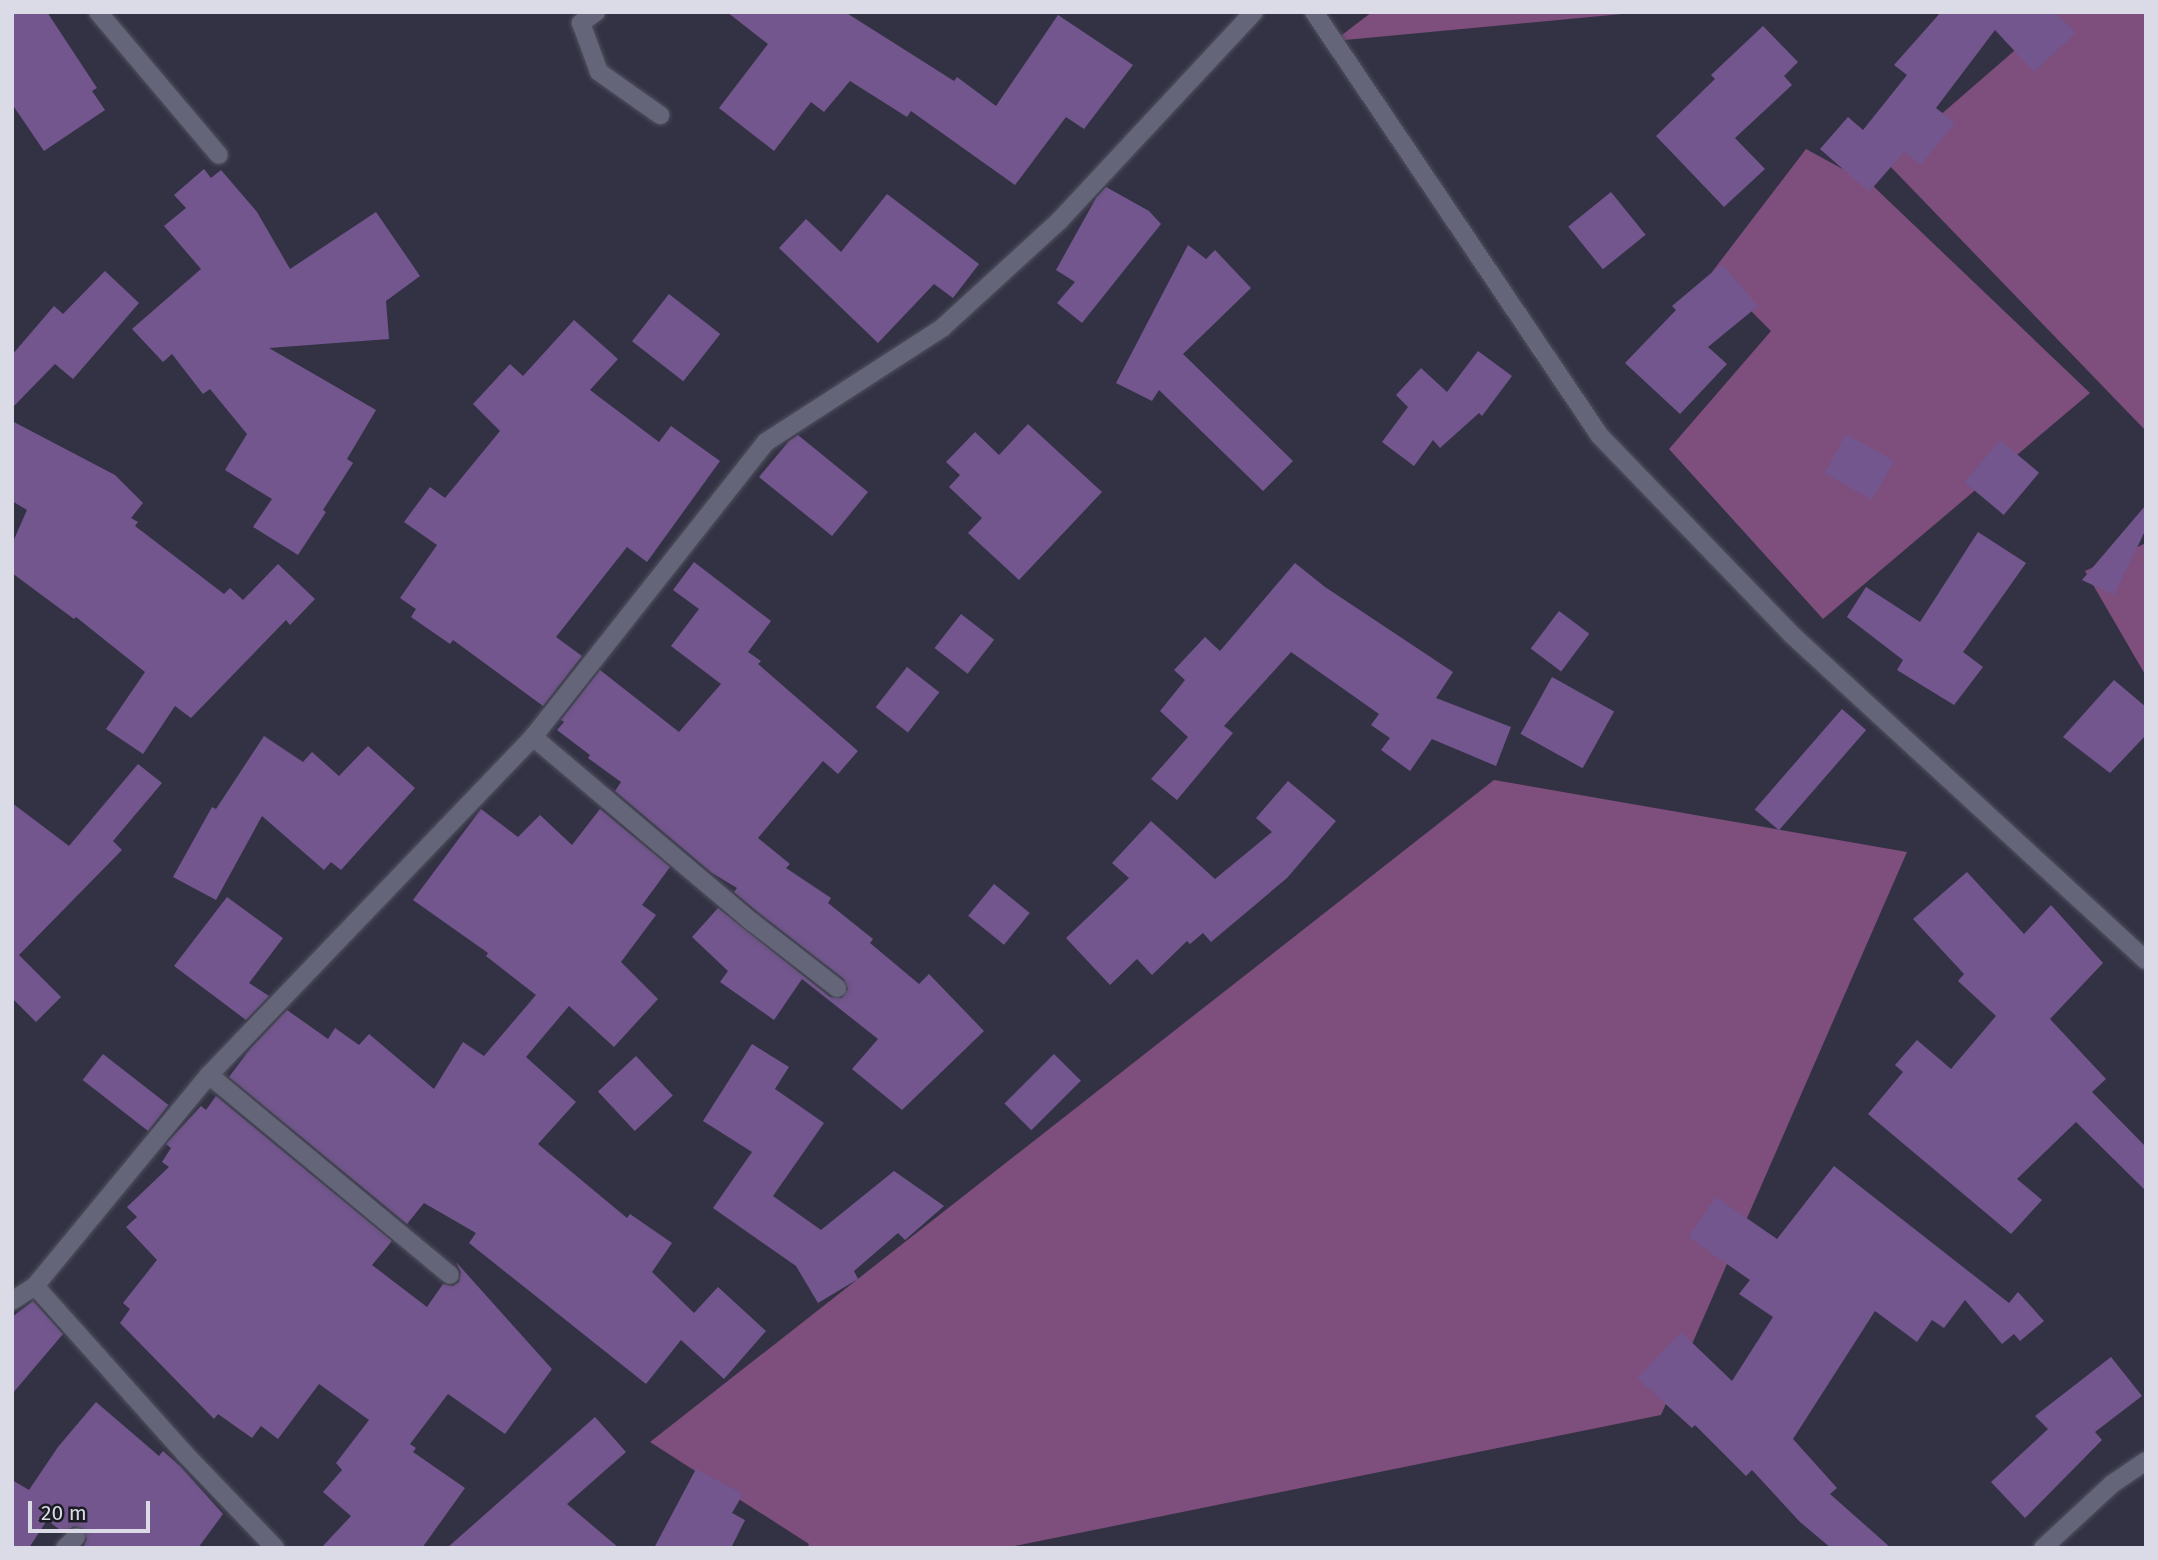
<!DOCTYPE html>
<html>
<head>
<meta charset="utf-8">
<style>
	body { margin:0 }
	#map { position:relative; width:2158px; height:1560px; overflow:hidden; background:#333244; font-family:"Fira Sans",sans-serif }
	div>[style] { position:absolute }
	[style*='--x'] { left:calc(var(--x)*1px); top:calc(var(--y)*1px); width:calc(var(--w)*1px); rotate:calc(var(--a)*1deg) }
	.forest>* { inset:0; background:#7e4e7c }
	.building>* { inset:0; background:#73568e; transform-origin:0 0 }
	.roads { filter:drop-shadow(0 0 2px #50505f) drop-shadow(0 0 2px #50505f) }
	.minor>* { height:18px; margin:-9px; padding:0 9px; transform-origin:9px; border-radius:9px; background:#656579 }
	span { translate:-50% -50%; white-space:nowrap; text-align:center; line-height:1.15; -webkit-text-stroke:7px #1b1b23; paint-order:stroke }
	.frame { position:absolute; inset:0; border:14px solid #dbdbe7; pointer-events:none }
	.scale { position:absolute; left:28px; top:1501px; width:122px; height:32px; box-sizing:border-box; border:4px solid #dbdbe7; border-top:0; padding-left:9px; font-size:21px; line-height:24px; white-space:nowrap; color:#dbdbe7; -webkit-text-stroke:5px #1b1b23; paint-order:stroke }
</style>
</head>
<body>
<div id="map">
	<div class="forest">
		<div style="clip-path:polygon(1372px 12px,1643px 12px,1334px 41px)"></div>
		<div style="clip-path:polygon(2059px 12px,2146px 12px,2146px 431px,1886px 162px)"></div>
		<div style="clip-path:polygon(1806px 149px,1872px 185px,2090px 393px,1823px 619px,1669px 449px,1771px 331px,1712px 272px)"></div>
		<div style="clip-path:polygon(2146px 543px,2146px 676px,2085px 571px)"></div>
		<div style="clip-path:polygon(1494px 780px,1907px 852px,1661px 1415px,1005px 1548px,807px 1548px,809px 1544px,650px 1442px)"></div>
	</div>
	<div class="building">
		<div style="clip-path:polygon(12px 12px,47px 12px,97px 88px,92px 91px,105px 110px,44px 151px,12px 104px)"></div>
		<div style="clip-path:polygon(727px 12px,845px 12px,954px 81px,957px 77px,996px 106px,1058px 15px,1133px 65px,1084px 129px,1066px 117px,1015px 185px,911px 111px,907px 117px,850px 81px,824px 112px,811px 102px,774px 151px,719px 108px,768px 44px)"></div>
		<div style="clip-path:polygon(1941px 12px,2056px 12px,2076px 33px,2034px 72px,1995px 30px,1936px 108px,1955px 123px,1921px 165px,1904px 152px,1869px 192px,1820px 149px,1848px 117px,1863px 130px,1907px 75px,1894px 65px)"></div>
		<div style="clip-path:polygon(1763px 26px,1798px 62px,1784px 76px,1792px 85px,1735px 138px,1765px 169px,1724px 207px,1656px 136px,1715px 79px,1711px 75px)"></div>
		<div style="clip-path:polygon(204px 169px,211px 178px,221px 170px,257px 212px,290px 269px,376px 212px,420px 276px,386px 301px,389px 339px,269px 348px,376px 410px,347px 459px,353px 463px,323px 510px,326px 512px,298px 555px,253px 527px,272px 499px,225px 470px,247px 434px,210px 389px,203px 394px,172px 354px,163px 362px,132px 329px,201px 269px,164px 226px,186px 208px,174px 195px)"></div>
		<div style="clip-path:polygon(1106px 187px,1149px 211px,1161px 224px,1082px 323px,1057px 303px,1075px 282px,1056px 270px,1096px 198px)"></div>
		<div style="left:1611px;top:192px;width:55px;height:55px;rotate:51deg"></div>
		<div style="clip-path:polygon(887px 194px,979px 264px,953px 298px,934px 284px,878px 343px,779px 248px,806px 219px,841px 252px)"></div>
		<div style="clip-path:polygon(1188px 245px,1206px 259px,1215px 250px,1251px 288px,1183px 354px,1293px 461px,1263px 491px,1159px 390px,1152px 401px,1116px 383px)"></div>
		<div style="clip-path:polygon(1722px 264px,1758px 306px,1708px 347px,1727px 364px,1680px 414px,1625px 363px,1676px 310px,1672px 306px)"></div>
		<div style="clip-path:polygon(105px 271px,139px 303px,73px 379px,55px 364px,12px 408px,12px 355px,54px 306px,63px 314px)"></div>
		<div style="left:669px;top:294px;width:65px;height:60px;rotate:38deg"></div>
		<div style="clip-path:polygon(574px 320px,618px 359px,590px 390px,659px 442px,671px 426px,720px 461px,647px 562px,627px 547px,556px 637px,582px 656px,543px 706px,453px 640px,450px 644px,411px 617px,416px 609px,400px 598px,437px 545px,404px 522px,430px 487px,445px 498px,500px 431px,473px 404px,510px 364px,523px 376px)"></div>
		<div style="clip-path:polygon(1478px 351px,1512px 376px,1482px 416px,1479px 413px,1440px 448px,1433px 440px,1414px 466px,1382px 442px,1408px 407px,1396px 395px,1421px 368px,1447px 392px)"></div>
		<div style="clip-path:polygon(12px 421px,115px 475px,143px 503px,131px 518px,138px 522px,135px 526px,224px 594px,230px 588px,243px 600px,278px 564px,315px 599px,290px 625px,286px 620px,191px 718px,175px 706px,143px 754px,106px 729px,145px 672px,76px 617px,74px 619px,12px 573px,12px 544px,27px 510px,12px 501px)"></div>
		<div style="clip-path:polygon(1028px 424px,1102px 492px,1019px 580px,968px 533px,982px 518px,949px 487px,960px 475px,946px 462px,975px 432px,999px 455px)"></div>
		<div style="left:1846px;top:434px;width:55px;height:45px;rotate:29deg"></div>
		<div style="clip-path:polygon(798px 435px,868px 492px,832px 536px,759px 477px,789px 441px)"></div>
		<div style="left:2000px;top:440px;width:51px;height:55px;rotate:40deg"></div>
		<div style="clip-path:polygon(2145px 506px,2146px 529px,2114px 595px,2082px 580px)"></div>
		<div style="clip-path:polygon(1978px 532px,2026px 563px,1963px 652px,1983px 667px,1954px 705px,1897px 670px,1903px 660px,1847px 617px,1866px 587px,1920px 622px)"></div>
		<div style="clip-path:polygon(694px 562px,771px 621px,748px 652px,761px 661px,758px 664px,858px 751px,838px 774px,823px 761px,758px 838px,790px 864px,786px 868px,831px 898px,828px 903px,873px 939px,870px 943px,919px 984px,929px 974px,984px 1031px,902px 1110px,852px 1069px,878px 1039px,802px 979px,774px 1020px,720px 982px,728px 971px,692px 937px,718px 908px,830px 997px,842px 998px,848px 989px,844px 979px,759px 913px,734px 892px,737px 888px,712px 873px,615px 791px,621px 782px,588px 758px,590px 755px,557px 730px,564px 722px,561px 720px,600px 670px,679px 732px,721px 684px,671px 646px,699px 609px,673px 590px)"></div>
		<div style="clip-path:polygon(1295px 563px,1325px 587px,1453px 672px,1436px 698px,1511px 727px,1496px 766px,1432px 739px,1410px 771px,1381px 750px,1390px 738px,1371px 725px,1379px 714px,1291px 652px,1224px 726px,1233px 733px,1177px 800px,1151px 779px,1188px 737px,1160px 711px,1185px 680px,1174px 670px,1205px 637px,1220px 651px)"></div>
		<div style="left:1559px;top:611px;width:38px;height:47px;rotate:37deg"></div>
		<div style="left:961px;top:614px;width:42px;height:43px;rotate:38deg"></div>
		<div style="left:907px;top:667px;width:41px;height:51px;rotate:38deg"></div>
		<div style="left:1552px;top:677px;width:71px;height:65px;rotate:29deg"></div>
		<div style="clip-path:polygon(2114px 680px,2146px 707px,2146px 735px,2110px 773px,2063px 737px)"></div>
		<div style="left:1842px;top:709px;width:32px;height:133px;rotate:41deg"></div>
		<div style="clip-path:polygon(264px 736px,303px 762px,312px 752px,339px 776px,368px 746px,415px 788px,341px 870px,331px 862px,324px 870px,262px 816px,216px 900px,173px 877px,212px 807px,216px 809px)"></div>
		<div style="clip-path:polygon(138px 764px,162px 783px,113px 841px,122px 850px,19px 955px,61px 997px,36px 1022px,12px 998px,12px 803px,69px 846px)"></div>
		<div style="clip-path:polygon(1288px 781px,1336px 821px,1287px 878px,1211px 942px,1203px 933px,1190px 944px,1187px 941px,1152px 975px,1137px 959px,1110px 985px,1066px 938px,1129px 878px,1112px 863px,1151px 821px,1215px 879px,1272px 832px,1256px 818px)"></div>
		<div style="clip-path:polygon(481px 809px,518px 837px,540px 815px,572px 845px,600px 809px,670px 867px,642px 905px,656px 915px,621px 962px,658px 999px,614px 1047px,569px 1006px,526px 1057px,576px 1102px,538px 1144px,627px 1218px,630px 1214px,672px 1243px,652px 1272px,694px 1313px,718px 1287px,766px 1331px,724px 1379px,681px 1340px,646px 1384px,469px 1243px,476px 1233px,424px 1203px,407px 1224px,229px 1077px,250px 1049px,287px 1010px,328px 1039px,335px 1028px,359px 1045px,369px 1034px,434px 1089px,463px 1042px,484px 1056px,536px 995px,486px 956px,488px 953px,413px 900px)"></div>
		<div style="clip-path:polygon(1967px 872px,2024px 934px,2051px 905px,2103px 963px,2050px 1019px,2106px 1079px,2092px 1092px,2146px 1147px,2146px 1191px,2076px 1122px,2017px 1179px,2042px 1200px,2011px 1234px,1868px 1114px,1903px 1072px,1895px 1065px,1917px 1040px,1951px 1069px,1996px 1016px,1958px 981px,1964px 974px,1913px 919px)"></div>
		<div style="left:994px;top:884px;width:46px;height:41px;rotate:39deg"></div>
		<div style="clip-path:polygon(227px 897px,283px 938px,249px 983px,269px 996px,246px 1020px,174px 966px)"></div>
		<div style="clip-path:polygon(752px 1044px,789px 1067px,775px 1089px,824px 1123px,773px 1196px,821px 1230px,894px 1171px,944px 1206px,905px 1240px,898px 1233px,854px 1271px,858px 1279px,818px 1303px,796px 1266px,713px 1208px,752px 1152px,703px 1121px)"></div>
		<div style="left:103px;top:1054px;width:83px;height:33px;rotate:38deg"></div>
		<div style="left:1054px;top:1054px;width:38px;height:70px;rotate:45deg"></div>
		<div style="left:636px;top:1056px;width:54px;height:52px;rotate:47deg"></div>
		<div style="clip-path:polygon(216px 1096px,392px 1241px,372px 1265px,427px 1307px,443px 1284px,453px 1286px,459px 1282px,461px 1272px,456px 1262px,552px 1369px,505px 1434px,448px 1394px,410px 1444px,416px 1448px,413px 1452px,465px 1488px,422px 1548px,321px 1548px,351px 1516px,323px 1492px,342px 1470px,336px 1463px,369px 1420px,319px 1384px,278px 1439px,261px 1426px,252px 1438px,218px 1414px,214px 1419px,120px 1323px,130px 1309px,123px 1303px,157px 1260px,126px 1227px,137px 1217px,127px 1207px,169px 1167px,162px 1162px,171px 1148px,166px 1144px,201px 1106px,206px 1110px)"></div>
		<div style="clip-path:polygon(1834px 1166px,2009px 1303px,2018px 1292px,2044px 1321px,2020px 1341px,2014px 1334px,2002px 1344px,1965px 1300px,1944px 1328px,1932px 1320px,1917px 1342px,1875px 1311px,1793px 1439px,1837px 1488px,1830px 1494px,1891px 1548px,1831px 1548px,1800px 1522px,1752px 1470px,1746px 1476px,1695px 1425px,1692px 1428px,1637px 1378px,1681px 1332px,1732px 1381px,1773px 1317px,1739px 1294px,1750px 1280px,1688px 1237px,1716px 1197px,1777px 1239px)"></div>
		<div style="clip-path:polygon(33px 1301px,63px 1334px,12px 1394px,12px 1317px)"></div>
		<div style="clip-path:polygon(2111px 1357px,2142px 1396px,2095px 1432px,2102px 1440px,2025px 1518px,1991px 1482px,2048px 1429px,2035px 1416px)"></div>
		<div style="clip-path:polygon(96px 1402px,159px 1456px,163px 1451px,181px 1467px,223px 1514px,198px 1548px,83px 1548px,87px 1539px,83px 1529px,74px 1526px,64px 1533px,47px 1520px,29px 1548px,12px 1548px,12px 1480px,29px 1490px,58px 1447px)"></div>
		<div style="clip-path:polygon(595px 1417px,626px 1452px,567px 1504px,619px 1548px,447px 1548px)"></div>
		<div style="clip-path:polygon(696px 1469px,743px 1494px,732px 1513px,745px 1520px,731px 1548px,654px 1548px)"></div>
	</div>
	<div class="roads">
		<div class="minor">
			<div style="--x:98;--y:12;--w:187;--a:49.8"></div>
			<div style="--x:596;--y:12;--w:19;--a:144"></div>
			<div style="--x:581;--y:23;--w:52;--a:69.8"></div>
			<div style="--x:599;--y:72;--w:75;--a:35.2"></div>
			<div style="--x:1314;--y:12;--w:511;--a:56"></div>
			<div style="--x:1600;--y:436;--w:275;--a:46"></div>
			<div style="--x:1791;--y:634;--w:482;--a:42.6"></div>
			<div style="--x:533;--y:737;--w:287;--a:40.2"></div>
			<div style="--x:752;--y:922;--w:108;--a:37.8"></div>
			<div style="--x:209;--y:1075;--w:313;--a:39.7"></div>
			<div style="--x:35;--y:1286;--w:225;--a:48.2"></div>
			<div style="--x:185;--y:1454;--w:130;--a:46.2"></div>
			<div style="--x:12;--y:1301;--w:27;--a:-33"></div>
			<div style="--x:35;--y:1286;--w:273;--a:-50.5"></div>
			<div style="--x:209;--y:1075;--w:468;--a:-46.2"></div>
			<div style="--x:533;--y:737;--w:376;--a:-51.7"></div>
			<div style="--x:766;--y:442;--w:210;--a:-32.9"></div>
			<div style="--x:942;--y:328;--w:159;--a:-42.4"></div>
			<div style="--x:1059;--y:221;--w:286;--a:-47"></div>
			<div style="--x:65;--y:1548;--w:16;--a:-45"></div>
			<div style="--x:2043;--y:1548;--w:94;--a:-42.8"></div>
			<div style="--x:2112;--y:1484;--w:41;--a:-34.1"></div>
		</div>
	</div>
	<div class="frame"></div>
	<div class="scale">20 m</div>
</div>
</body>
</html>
